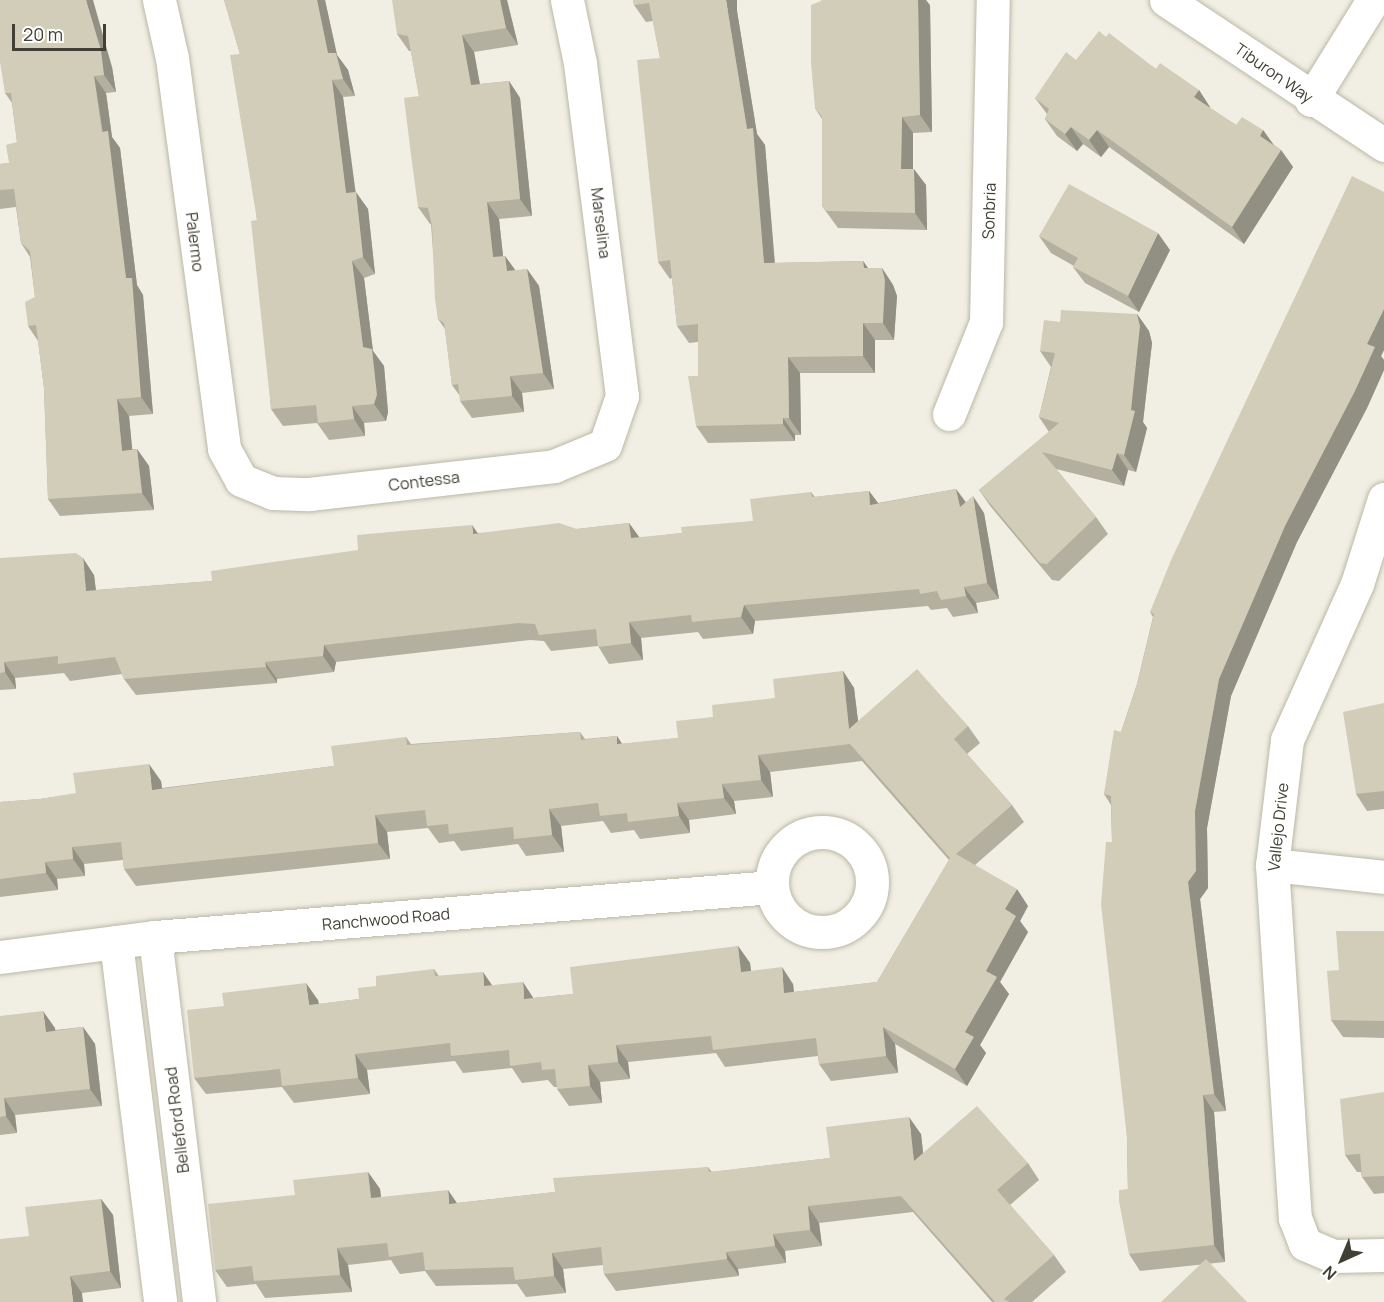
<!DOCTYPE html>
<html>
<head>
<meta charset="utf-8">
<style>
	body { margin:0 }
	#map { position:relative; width:1384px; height:1302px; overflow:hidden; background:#f1efe3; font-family:Manrope,sans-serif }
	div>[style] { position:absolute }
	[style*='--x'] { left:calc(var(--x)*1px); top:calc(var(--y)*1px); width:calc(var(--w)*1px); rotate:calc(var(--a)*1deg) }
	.roads { filter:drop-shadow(0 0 2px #bbb8a6) drop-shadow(0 0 2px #bbb8a6) }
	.minor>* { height:33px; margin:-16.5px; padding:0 16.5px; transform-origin:16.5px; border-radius:16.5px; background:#fff }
	.minor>.ring { margin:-16.5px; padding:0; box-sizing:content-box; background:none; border:33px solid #fff; border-radius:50% }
	.wall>* { inset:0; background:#b4b09f }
	.shaded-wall>* { inset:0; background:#929082 }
	.building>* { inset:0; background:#d1cdb9 }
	span { translate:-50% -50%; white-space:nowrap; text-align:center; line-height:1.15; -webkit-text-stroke:6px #fff; paint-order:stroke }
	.street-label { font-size:16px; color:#423f34 }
	.north { position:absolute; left:1312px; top:1230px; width:60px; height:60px; -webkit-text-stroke:4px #fff; paint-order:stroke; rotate:224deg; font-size:16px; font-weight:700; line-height:24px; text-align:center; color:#423f34 }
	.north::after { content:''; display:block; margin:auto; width:21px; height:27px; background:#423f34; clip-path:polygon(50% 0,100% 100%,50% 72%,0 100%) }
	.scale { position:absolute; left:12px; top:24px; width:94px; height:27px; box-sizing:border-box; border:3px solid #423f34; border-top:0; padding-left:8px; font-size:18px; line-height:21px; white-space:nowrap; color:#423f34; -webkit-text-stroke:4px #fff; paint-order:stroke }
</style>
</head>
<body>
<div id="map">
	<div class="roads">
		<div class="minor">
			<div style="--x:159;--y:0;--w:59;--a:77.4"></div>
			<div style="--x:172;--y:58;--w:394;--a:82.4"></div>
			<div style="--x:224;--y:449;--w:35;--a:61"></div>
			<div style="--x:241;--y:480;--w:35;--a:22"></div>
			<div style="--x:273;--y:493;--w:36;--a:2"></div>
			<div style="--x:309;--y:494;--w:247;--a:-6.5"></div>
			<div style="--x:554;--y:466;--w:55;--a:-22.4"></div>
			<div style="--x:605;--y:445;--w:52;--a:-70.9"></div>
			<div style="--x:622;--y:396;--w:336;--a:-97.2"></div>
			<div style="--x:580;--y:63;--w:64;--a:-101.7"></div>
			<div style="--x:1166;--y:0;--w:262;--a:33.6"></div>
			<div style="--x:1311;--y:100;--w:118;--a:-58.2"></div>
			<div style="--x:949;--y:414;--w:99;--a:-68.1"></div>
			<div style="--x:986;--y:322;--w:322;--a:-88.8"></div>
			<div style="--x:1384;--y:499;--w:89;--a:107.6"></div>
			<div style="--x:1357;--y:584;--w:171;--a:114.2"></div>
			<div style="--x:1287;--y:740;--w:126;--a:96.8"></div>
			<div style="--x:1272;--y:865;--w:354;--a:86.3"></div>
			<div style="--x:1295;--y:1218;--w:28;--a:69"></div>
			<div style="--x:1305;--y:1244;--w:30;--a:23"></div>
			<div style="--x:1333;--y:1256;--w:51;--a:-1.1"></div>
			<div class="ring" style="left:772px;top:832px;width:67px;height:67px"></div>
			<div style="--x:1272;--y:865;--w:113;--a:6.1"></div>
			<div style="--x:155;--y:937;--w:368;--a:83.1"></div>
			<div style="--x:116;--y:942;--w:363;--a:83"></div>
			<div style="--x:0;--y:957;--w:156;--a:-7.4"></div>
			<div style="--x:155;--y:937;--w:619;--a:-4.63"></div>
		</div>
	</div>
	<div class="wall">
		<div style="clip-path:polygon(224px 0,325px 0,337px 55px,348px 70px,355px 96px,343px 97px,355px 192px,368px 209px,375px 274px,364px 278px,373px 351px,384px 366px,388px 412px,386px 421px,364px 423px,365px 436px,329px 440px,317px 423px,283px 426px,271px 409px,257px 220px,240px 54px)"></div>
		<div style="clip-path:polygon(507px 0,518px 45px,474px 52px,480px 84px,509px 81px,520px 98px,532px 216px,499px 219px,503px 256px,505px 256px,516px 271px,527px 269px,539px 286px,554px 389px,522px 393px,524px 412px,472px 418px,460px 401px,460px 396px,452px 385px,445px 329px,438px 319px,431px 224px,430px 224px,418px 207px,419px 96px,411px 51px,409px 51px,397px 34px)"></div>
		<div style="clip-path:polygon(633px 0,737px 11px,757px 134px,765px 145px,775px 263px,863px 261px,868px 268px,882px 268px,893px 285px,897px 296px,894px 340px,875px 340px,875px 373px,800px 373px,801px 435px,795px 435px,795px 441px,708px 443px,696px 426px,698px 376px,698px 342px,689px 343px,677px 326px,672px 278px,670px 279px,658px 262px,660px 58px,653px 21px,646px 22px,634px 5px)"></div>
		<div style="clip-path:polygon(821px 1px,930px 5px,932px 132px,913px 133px,913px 169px,926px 185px,927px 230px,838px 228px,822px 206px,822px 119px,815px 108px)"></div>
		<div style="clip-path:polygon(1106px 37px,1156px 69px,1199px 90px,1210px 108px,1236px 125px,1263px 130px,1274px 145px,1281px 150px,1293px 167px,1244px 244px,1109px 147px,1101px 157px,1083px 144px,1077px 151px,1057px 136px,1045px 119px,1047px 114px,1035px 98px,1076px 60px)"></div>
		<div style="clip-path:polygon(112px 67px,116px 92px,106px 93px,112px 137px,120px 148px,137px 285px,143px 295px,153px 414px,129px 416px,132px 449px,137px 449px,149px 466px,154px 510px,60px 516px,48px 499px,44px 388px,38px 341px,28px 326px,35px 297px,30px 257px,21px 243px,16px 207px,0 209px,0 164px,9px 163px,17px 142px,12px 103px,5px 93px)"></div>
		<div style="clip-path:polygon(1384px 192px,1384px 350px,1381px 356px,1384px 360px,1384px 370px,1367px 408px,1297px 542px,1231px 696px,1207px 828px,1208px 888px,1200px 899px,1226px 1111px,1214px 1112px,1225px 1262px,1140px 1271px,1129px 1254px,1127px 1138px,1112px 842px,1111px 805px,1104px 794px,1121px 732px,1137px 684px,1153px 617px,1150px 612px)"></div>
		<div style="clip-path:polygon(1039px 236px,1170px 250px,1139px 312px,1085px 283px,1073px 267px,1074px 266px,1051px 253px)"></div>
		<div style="clip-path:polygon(1137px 314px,1149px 331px,1152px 343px,1143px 422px,1147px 428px,1136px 472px,1128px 470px,1124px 486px,1056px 469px,1096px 517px,1108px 534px,1059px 581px,1052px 580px,991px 507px,979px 490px,1049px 432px,1039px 417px,1051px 367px,1040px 351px,1060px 322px)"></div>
		<div style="clip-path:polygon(956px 489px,966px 502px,984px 513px,999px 599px,976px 603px,978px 613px,953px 617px,947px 608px,931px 610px,928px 606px,755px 621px,753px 634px,703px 639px,698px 632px,641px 638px,643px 660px,609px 664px,598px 646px,551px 651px,544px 641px,530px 640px,336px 662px,334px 672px,277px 679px,277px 683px,136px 695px,124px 679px,122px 674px,70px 681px,64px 673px,15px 678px,16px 689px,0 690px,0 558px,94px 575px,96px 590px,212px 581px,478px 533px,577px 529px,629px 523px,640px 538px,682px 533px,753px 521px,811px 492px,815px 497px,869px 491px,878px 503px)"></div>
		<div style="clip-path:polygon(843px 671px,854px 688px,858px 721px,968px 726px,980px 743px,967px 754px,1012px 805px,1024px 822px,975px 865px,1028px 906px,1020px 921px,1028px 932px,1000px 982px,1009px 994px,980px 1045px,986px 1053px,967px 1086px,895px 1044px,898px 1073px,831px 1081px,819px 1064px,818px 1056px,725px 1067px,716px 1053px,628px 1062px,630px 1079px,600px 1082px,602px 1103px,569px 1106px,557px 1089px,557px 1087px,554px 1087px,548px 1080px,522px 1083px,512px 1068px,463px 1073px,455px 1061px,367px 1070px,370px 1094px,294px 1103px,282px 1087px,206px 1094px,194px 1078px,318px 1000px,319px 1004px,359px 999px,376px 986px,434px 969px,439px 976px,492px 985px,533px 998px,573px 994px,738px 946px,750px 963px,751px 971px,793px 984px,794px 992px,877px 982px,949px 860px,862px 761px,770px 772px,773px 797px,734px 801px,736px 814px,689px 820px,690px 833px,640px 839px,634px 830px,611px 833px,603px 821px,561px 826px,564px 852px,526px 856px,518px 844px,461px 851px,454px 841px,439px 843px,428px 828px,387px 832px,390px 859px,136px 886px,124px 869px,123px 860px,84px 864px,85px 876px,57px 879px,58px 890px,0 897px,0 802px,40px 799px,161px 781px,162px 788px,334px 766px,406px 737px,411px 744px,580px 732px,585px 739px,617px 736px,622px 744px,678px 738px,713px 717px,775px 698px)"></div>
		<div style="clip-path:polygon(1384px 703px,1384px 809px,1367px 811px,1356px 794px)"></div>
		<div style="clip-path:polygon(1384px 931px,1384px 1038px,1343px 1037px,1331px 1020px,1339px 970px)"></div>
		<div style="clip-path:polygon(0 1016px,55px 1028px,55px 1030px,83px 1027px,95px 1044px,102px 1106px,15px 1115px,17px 1133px,0 1135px)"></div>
		<div style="clip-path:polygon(1384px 1092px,1384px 1193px,1374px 1194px,1362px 1177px,1361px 1172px,1357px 1172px,1345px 1155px)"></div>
		<div style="clip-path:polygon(921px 1134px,923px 1153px,1028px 1163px,1039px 1180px,1010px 1205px,1054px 1255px,1066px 1272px,1032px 1302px,992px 1302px,913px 1212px,819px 1223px,822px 1246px,785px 1251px,786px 1263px,738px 1269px,739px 1276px,616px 1291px,604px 1274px,603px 1265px,563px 1269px,566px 1293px,526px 1297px,517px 1284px,436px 1286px,425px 1271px,400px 1274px,391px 1260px,348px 1265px,352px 1292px,265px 1298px,256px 1284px,227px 1287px,215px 1270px,295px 1195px,368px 1172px,380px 1189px,381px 1197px,457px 1203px,555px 1192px,708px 1167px,712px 1172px,830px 1158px)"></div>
		<div style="clip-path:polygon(101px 1199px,113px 1215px,121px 1288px,82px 1293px,29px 1236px)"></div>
	</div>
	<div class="shaded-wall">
		<div style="clip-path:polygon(86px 0,93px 0,112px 67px,116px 92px,104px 75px)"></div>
		<div style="clip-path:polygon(317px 0,325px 0,337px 55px,348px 70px,355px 96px,343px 79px,328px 53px)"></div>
		<div style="clip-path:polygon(500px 0,507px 0,518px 45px,506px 28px)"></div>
		<div style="clip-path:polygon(726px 0,737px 0,737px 11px,757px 134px,765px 145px,776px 280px,764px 263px,747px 129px)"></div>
		<div style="clip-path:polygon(918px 0,926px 0,930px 5px,932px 132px,920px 115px)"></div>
		<div style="clip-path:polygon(462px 35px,474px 52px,483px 102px,471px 85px)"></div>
		<div style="clip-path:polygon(94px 76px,106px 93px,112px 137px,120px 148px,137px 285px,143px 295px,153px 414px,141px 397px,126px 278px)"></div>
		<div style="clip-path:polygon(332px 80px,343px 97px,358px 210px,346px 193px)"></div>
		<div style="clip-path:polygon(509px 81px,520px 98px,532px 216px,520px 199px)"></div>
		<div style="clip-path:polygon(1199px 90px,1210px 107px,1206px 114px,1194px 97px)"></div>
		<div style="clip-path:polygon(902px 117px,913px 133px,913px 185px,901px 169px)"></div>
		<div style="clip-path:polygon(1071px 127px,1083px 144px,1077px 151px,1065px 134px)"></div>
		<div style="clip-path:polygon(1097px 130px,1109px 147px,1101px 157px,1089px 140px)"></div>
		<div style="clip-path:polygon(1263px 130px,1275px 147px,1260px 136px)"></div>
		<div style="clip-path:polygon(1281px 150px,1293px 167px,1244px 244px,1232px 227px)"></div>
		<div style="clip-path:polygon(914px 169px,926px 185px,927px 230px,915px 213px)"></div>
		<div style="clip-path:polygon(356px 192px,368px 209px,375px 274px,363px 257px)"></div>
		<div style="clip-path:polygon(487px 202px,499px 219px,505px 274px,493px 257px)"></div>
		<div style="clip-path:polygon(1158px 233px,1170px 250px,1139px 312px,1128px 296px)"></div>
		<div style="clip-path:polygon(505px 256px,517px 273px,507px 271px)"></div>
		<div style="clip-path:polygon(352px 261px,364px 278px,373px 351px,384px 366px,388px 412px,386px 421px,374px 404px,363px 347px)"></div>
		<div style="clip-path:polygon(863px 261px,875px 278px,864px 268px)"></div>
		<div style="clip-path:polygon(882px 268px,893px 285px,897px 296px,894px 340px,883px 323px)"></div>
		<div style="clip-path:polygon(527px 269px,539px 286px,554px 389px,543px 373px)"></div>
		<div style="clip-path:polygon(1384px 309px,1384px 350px,1381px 356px,1384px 360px,1384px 370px,1367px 408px,1297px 542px,1231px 696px,1207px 828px,1208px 888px,1200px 899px,1226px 1111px,1214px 1094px,1188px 882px,1195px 811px,1219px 679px,1285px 526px,1367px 344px)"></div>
		<div style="clip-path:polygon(1137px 314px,1149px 331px,1152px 343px,1143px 422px,1147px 428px,1136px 472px,1124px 455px,1131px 410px)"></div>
		<div style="clip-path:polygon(863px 323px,875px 340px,875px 373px,863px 356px)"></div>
		<div style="clip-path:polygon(788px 357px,800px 373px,801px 435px,789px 418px)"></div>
		<div style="clip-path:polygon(510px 376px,522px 393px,524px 412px,512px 396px)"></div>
		<div style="clip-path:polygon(117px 399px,129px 416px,134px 467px,122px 451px)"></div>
		<div style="clip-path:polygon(352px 406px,364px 423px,365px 436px,354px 419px)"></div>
		<div style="clip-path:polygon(783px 418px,795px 435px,795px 441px,783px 424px)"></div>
		<div style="clip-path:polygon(137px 449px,149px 466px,154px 510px,142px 493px)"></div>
		<div style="clip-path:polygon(1117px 453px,1128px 470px,1124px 486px,1112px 470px)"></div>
		<div style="clip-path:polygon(956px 489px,968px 506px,960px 507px)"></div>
		<div style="clip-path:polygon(869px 491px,881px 507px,870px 505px)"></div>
		<div style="clip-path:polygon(973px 496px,984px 513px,999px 599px,987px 583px)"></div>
		<div style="clip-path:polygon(629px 523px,641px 540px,631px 538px)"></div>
		<div style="clip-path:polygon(472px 525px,484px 542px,473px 534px)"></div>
		<div style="clip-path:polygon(83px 558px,94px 575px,98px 608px,86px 591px)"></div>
		<div style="clip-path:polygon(964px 587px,976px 603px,978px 613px,966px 596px)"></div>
		<div style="clip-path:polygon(744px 605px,755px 621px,753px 634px,741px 617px)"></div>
		<div style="clip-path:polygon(629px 622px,641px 638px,643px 660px,631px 643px)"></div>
		<div style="clip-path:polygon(324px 645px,336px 662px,334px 672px,323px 656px)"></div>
		<div style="clip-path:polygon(4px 662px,15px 678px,16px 689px,5px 672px)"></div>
		<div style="clip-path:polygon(265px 662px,277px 679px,277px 683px,266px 667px)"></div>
		<div style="clip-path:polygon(843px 671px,854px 688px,861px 746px,849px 729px)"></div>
		<div style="clip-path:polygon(617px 736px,628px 753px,617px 744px)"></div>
		<div style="clip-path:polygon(758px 755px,770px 772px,773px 797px,761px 780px)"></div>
		<div style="clip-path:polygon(149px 764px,161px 781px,164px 806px,152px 790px)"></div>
		<div style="clip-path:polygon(722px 784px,734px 801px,736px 814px,724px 798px)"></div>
		<div style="clip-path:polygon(677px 803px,689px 820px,690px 833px,679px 816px)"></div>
		<div style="clip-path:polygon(549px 809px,561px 826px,564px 852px,552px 835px)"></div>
		<div style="clip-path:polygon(375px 815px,387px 832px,390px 859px,378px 843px)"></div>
		<div style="clip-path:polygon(72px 847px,84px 864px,85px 876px,73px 859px)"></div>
		<div style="clip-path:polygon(45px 862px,57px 879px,58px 890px,46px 873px)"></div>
		<div style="clip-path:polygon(1017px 889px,1028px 906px,1020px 921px,1028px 932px,1000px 982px,1009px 994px,980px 1045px,986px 1053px,967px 1086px,955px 1069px,965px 1032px,1005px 909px)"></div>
		<div style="clip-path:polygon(738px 946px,750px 963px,753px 989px,741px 972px)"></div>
		<div style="clip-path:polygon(782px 967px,793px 984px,796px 1010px,784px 993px)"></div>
		<div style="clip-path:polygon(483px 972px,494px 988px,484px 986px)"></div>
		<div style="clip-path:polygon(523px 982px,534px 999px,524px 999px)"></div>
		<div style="clip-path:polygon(306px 983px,318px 1000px,321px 1022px,309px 1005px)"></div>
		<div style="clip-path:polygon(43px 1011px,55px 1028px,58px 1048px,46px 1032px)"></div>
		<div style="clip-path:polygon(83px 1027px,95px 1044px,102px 1106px,90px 1089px)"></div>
		<div style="clip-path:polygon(883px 1027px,895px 1044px,898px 1073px,886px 1056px)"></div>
		<div style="clip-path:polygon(616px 1045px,628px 1062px,630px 1079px,618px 1062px)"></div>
		<div style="clip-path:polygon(355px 1054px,367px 1070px,370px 1094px,358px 1078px)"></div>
		<div style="clip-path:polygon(588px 1065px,600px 1082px,602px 1103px,590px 1086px)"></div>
		<div style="clip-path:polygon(1203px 1095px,1214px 1112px,1225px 1262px,1214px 1245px)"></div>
		<div style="clip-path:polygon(4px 1098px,15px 1115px,17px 1133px,6px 1116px)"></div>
		<div style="clip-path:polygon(909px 1117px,921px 1134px,926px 1178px,914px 1161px)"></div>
		<div style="clip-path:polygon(368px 1172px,380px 1189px,383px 1215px,371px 1198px)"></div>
		<div style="clip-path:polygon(448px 1190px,459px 1206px,449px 1204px)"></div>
		<div style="clip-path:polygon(101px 1199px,113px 1215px,121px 1288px,110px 1271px)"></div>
		<div style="clip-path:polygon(808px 1206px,819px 1223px,822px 1246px,810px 1230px)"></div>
		<div style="clip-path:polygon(773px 1234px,785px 1251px,786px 1263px,775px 1246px)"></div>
		<div style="clip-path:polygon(337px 1248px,348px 1265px,352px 1292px,340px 1275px)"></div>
		<div style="clip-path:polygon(726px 1252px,738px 1269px,739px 1276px,727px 1259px)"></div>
		<div style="clip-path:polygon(552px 1253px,563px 1269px,566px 1293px,554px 1276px)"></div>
		<div style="clip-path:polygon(70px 1276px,82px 1293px,83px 1302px,73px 1302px)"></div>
	</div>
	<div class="building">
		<div style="clip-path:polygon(0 0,86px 0,101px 50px,104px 75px,94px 76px,102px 132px,108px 131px,126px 278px,132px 278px,141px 397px,117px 399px,122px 451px,137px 449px,142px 493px,48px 499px,44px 388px,36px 325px,28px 326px,25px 302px,35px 297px,30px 251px,21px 243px,14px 189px,0 190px,0 164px,9px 163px,6px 145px,17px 142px,11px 93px,5px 93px,0 62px)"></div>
		<div style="clip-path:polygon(224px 0,317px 0,328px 53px,336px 53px,343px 79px,332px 80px,346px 193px,356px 192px,363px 257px,352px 261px,363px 347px,372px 349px,377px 395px,374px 404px,352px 406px,354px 419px,318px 423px,316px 405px,271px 409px,251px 221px,257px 220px,230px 55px,240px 54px)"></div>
		<div style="clip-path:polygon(392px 0,500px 0,506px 28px,462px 35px,471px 85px,509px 81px,520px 199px,487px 202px,493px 257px,505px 256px,507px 271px,527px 269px,543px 373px,510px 376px,512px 396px,460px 401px,458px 384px,452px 385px,444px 323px,438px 319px,435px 299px,432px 226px,428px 208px,418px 207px,411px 155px,404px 98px,419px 96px,408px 36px,397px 34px)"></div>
		<div style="clip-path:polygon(633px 0,726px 0,747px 129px,753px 128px,764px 263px,863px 261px,864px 268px,882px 268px,885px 280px,883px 323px,863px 323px,863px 356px,788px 357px,789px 418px,783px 418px,783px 424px,696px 426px,688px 376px,698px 376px,698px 324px,677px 326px,670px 260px,658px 262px,637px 60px,660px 58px,649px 3px,634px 5px)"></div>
		<div style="clip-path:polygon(821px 0,918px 0,920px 115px,902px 117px,901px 169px,914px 169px,915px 213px,826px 211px,822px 206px,822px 117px,815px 108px,811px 63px,811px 5px,821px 1px)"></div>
		<div style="clip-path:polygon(1099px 31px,1106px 37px,1109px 33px,1156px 69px,1160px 63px,1199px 90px,1194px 97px,1236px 125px,1242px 117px,1263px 130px,1260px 136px,1281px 150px,1232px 227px,1097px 130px,1089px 140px,1071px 127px,1065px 134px,1045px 119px,1049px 109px,1035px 98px,1066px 52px,1076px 60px)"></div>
		<div style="clip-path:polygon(1352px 176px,1384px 192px,1384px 309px,1367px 344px,1375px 347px,1355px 391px,1285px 526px,1219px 679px,1195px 811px,1196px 871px,1188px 882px,1214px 1094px,1203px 1095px,1214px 1245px,1129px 1254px,1119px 1201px,1119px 1190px,1128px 1189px,1127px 1138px,1101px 904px,1106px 842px,1112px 842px,1111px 796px,1104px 794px,1114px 730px,1121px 732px,1137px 684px,1154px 614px,1150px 612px,1172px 558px)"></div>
		<div style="clip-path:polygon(1069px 184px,1158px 233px,1128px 296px,1073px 267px,1078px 258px,1039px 236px)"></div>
		<div style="clip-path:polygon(1061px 310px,1137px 314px,1140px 326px,1131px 410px,1135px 411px,1124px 455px,1117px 453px,1112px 470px,1042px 452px,1096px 517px,1047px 564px,1040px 563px,979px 490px,1059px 423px,1039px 417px,1055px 353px,1040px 351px,1044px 320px,1060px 322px)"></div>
		<div style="clip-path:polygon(956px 489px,960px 507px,973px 496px,987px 583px,964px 587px,966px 596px,941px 600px,937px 591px,920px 594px,919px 589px,744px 605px,741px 617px,692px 622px,691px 615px,629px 622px,631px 643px,598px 647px,596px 629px,539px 635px,535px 624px,518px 623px,324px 645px,323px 656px,265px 662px,266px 667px,124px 679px,115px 657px,58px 664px,58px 656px,4px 662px,5px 672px,0 673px,0 558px,76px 553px,83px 558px,86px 591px,212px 581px,211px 571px,358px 550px,357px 535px,401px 531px,472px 525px,473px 534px,559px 523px,577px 529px,629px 523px,631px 538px,682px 533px,681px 527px,753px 521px,750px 499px,811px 492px,812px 497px,869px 491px,870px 505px)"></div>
		<div style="clip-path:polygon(917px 669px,968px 726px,954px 739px,1012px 805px,956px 854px,1017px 889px,1005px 909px,1016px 916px,986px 971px,997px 977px,965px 1032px,974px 1037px,955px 1069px,883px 1027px,886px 1056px,819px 1064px,816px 1038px,713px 1050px,711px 1036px,616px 1045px,618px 1062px,588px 1065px,590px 1086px,557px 1089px,555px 1069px,542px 1070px,541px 1062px,510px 1066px,509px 1050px,451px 1056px,450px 1043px,355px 1054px,358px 1078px,282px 1086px,280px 1069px,194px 1078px,187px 1010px,224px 1006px,222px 993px,306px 983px,309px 1005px,359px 999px,358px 988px,376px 986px,376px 976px,434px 969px,435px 976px,483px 972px,484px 986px,523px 982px,524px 999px,573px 994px,570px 967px,738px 946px,741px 972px,782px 967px,784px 993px,877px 982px,950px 858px,850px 744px,758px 755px,761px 780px,722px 784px,724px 798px,677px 803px,679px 816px,628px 822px,627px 813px,600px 816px,598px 803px,549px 809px,552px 835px,514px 839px,513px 827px,449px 834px,448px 824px,427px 826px,425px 810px,375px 815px,378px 843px,124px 869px,121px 842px,72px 847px,73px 859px,45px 862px,46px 873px,0 879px,0 802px,40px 799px,76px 793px,73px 773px,149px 764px,152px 790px,334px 766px,331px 746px,406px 737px,407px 745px,580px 732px,581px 740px,617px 736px,617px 744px,678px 738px,676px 721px,713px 717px,712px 705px,775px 698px,773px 679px,843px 671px,849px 729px)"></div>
		<div style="clip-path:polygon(1384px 703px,1384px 791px,1356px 794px,1343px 712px)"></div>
		<div style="clip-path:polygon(1336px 931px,1384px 931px,1384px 1021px,1331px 1020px,1327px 971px,1339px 970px)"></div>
		<div style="clip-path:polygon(43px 1011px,46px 1032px,83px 1027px,90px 1089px,4px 1098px,6px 1116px,0 1117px,0 1016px)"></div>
		<div style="clip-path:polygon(1384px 1092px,1384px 1176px,1362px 1177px,1360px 1154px,1345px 1155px,1340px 1099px)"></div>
		<div style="clip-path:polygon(977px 1106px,1028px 1163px,997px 1190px,1054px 1255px,1004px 1299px,1009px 1302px,995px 1302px,901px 1196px,808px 1206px,810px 1230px,773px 1234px,775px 1246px,726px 1252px,727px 1259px,641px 1270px,604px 1274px,601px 1247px,552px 1253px,554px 1276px,515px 1280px,513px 1267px,425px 1270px,423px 1252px,389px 1257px,387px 1243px,337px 1248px,340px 1275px,254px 1281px,252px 1266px,215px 1270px,208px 1204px,295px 1195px,293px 1180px,368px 1172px,371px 1198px,448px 1190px,449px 1204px,555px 1192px,553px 1178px,708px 1167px,709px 1172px,830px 1158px,826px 1127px,909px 1117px,914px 1161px)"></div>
		<div style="clip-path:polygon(101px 1199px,110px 1271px,70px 1276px,73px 1302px,0 1302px,0 1239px,29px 1236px,25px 1207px)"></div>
		<div style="clip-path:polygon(1206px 1259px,1247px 1302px,1161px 1302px)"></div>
	</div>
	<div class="street-label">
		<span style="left:1274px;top:73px;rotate:35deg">Tiburon Way</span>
		<span style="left:989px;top:211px;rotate:-88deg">Sonbria</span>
		<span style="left:601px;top:223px;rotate:83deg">Marselina</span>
		<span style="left:195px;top:242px;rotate:83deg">Palermo</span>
		<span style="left:424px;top:481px;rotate:-7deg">Contessa</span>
		<span style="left:1278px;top:827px;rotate:-84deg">Vallejo Drive</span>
		<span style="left:386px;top:919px;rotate:-5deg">Ranchwood Road</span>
		<span style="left:177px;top:1120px;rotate:-97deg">Belleford Road</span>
	</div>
	<div class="north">N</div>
	<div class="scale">20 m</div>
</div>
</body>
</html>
